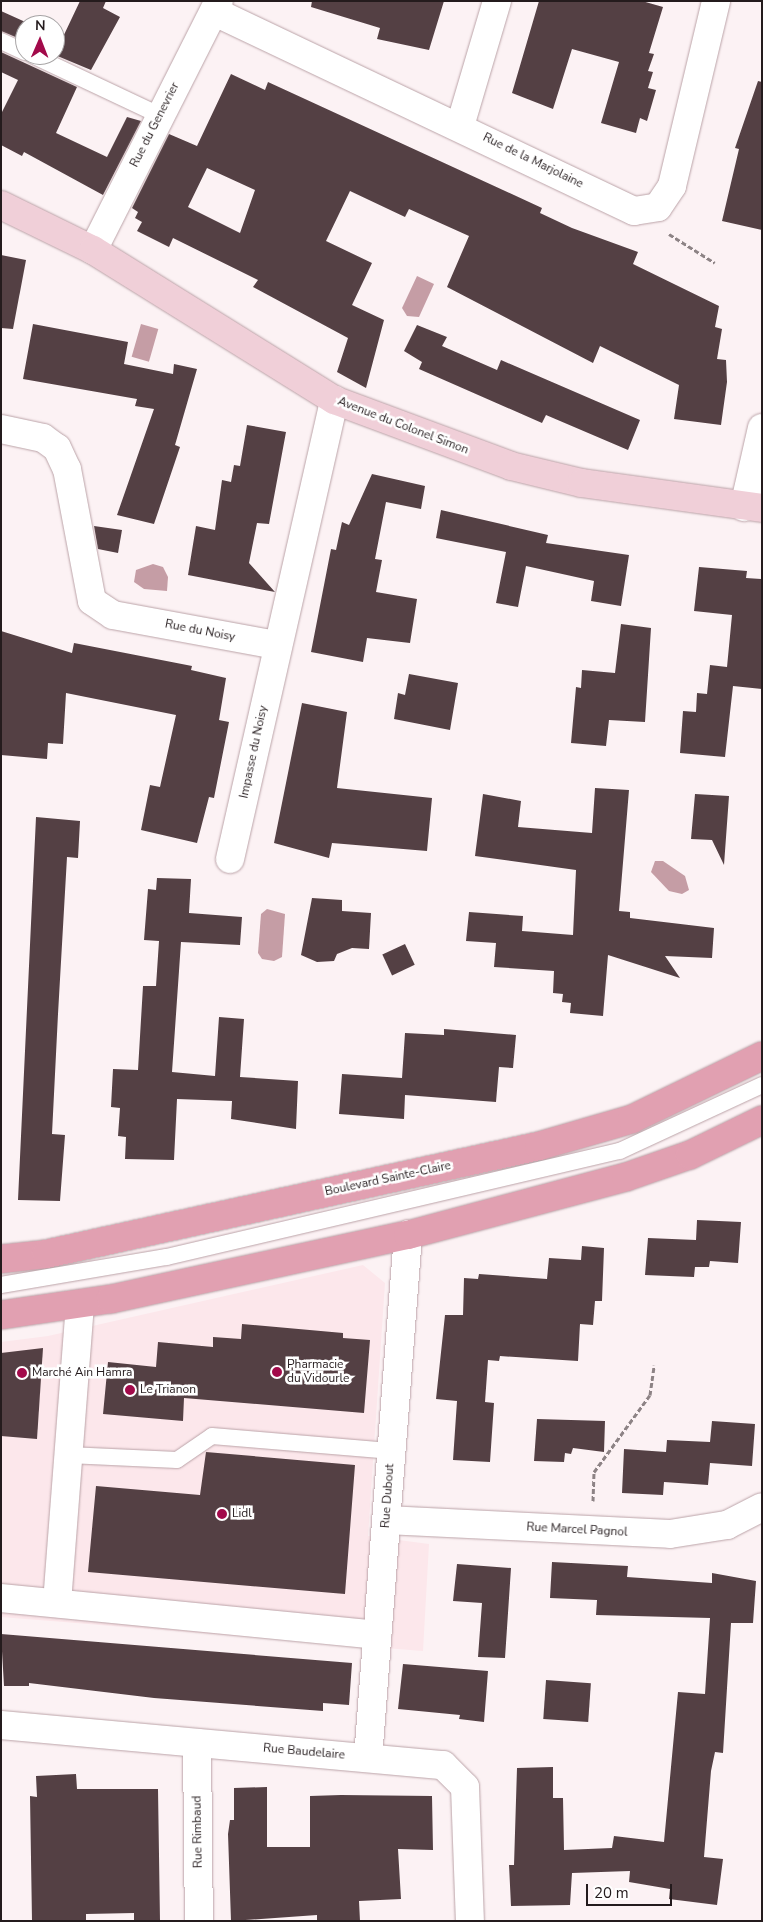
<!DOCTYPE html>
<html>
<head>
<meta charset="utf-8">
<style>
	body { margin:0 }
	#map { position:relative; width:763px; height:1922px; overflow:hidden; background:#fcf2f4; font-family:"Nunito Sans",sans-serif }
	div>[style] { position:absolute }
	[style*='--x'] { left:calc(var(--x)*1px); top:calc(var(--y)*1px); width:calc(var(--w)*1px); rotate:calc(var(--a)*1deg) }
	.built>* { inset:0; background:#fce7eb }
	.water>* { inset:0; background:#c59da5; transform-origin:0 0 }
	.building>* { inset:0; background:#544044; transform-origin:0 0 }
	.path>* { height:3px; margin-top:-1.5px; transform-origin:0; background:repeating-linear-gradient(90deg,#8d8385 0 5px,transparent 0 7.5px) }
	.roads { filter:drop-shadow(0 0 1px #bba3a8) drop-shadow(0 0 1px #bba3a8) }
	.lane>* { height:16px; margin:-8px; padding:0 8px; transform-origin:8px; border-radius:8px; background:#fff }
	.street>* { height:28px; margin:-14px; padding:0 14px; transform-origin:14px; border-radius:14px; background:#fff }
	.secondary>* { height:28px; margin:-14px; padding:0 14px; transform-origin:14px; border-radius:14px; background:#f0cfd8 }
	.primary>* { height:28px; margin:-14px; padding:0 14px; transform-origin:14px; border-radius:14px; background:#e1a0b1 }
	.dots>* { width:14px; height:14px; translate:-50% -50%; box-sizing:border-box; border:2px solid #fff; border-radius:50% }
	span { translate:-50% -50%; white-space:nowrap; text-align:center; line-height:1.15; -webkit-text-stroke:5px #fff; paint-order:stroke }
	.street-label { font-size:12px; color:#241b1d }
	.poi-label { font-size:12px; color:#241b1d }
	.left { translate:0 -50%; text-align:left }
	.frame { position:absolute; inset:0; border:2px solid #241b1d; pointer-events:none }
	.north { position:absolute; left:15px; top:15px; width:50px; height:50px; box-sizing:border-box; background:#fff; border:1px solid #a7a4a5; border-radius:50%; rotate:1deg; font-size:14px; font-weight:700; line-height:20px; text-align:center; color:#241b1d }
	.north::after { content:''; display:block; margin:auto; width:18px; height:22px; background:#a20a4a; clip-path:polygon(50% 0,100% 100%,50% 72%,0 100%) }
	.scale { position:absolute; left:586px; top:1884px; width:86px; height:22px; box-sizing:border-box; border:2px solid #241b1d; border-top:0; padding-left:6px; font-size:15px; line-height:18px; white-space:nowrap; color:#241b1d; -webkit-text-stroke:4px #fff; paint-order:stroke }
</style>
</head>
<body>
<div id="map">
	<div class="built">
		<div style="clip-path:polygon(363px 1265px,385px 1283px,368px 1536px,429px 1544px,423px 1651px,1px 1617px,1px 1342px,48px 1336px)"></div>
	</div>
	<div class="water">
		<div style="clip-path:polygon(417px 276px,434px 284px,419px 317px,407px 316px,402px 308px)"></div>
		<div style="left:141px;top:324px;width:18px;height:34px;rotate:16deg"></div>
		<div style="clip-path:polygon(153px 564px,163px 567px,168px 577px,167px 591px,144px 589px,134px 582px,136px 570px)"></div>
		<div style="clip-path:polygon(655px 861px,663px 861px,685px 876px,689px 890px,682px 894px,669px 891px,651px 872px)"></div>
		<div style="clip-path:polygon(267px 909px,285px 914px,282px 957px,274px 961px,262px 959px,258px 953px,261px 914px)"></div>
	</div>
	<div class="building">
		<div style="clip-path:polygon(80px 1px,106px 1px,103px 8px,120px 17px,91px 70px,55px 55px,55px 36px,62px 39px)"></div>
		<div style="clip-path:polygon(312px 1px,444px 1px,429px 50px,377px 39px,380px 28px,311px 7px)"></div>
		<div style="clip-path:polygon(539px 1px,642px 1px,663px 7px,649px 53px,654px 54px,648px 71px,653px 72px,648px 88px,656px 90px,647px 121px,640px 118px,636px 133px,601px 123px,619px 62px,572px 49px,553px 109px,512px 93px)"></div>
		<div style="clip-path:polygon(1px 11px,32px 25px,25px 25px,25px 41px,1px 31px)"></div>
		<div style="clip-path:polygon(1px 52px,77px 87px,56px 133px,107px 157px,127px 117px,141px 121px,103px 195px,24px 152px,22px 156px,1px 145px,1px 114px,18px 80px,1px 72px)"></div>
		<div style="clip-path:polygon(evenodd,231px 74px,265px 90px,268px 82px,542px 208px,540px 213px,572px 228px,638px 252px,633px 264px,719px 306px,715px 327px,722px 329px,717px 359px,726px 360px,727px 382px,721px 425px,674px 419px,679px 385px,600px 346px,593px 363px,447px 287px,469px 236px,409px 209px,405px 217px,350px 191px,326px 241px,372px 263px,352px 305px,384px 320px,366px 388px,337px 372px,348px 338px,253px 287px,258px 280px,173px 238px,169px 247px,137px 231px,142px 222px,135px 218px,138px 212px,132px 208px,169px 134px,197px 146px,231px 74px,207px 168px,255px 190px,240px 233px,188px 207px,207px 168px)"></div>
		<div style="clip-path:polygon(758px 81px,762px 82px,762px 230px,722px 221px,739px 149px,735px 148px)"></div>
		<div style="clip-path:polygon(1px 255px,26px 260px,13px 329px,1px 328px)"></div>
		<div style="clip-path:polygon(33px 324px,128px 342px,124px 364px,173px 374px,174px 364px,197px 369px,175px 445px,180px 447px,154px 524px,117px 515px,154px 409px,135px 406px,137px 399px,23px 379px)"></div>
		<div style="clip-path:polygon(417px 325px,447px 337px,442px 346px,497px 370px,501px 360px,640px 420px,628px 450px,546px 415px,542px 423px,419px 369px,422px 362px,404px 351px)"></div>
		<div style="clip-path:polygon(247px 425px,286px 432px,269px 524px,257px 523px,249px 563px,275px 592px,188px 575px,196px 526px,215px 530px,222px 480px,231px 482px,234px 465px,240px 466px)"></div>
		<div style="clip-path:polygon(372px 474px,425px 486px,421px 509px,386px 502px,375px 559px,382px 560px,376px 592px,417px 599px,410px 643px,367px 638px,363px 662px,311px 652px,331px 549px,336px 550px,342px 522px,349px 525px)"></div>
		<div style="clip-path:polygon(441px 510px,548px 535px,546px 543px,629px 555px,621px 606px,591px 601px,594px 581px,526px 566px,518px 607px,496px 603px,506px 552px,436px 538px)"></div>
		<div style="clip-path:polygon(94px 526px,122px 530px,118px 553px,98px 549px)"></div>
		<div style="clip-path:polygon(699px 567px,747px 571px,746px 578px,761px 579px,762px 689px,733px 686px,725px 757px,680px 753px,683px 711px,696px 712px,697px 693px,707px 694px,710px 665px,727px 667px,732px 615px,694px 611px)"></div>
		<div style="clip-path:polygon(621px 624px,651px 628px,645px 722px,609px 720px,606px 746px,571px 743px,576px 687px,581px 688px,582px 670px,615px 673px)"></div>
		<div style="clip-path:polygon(1px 631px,72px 653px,74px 643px,192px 666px,191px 670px,226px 678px,219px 720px,229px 722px,214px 798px,209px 797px,197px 843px,141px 830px,150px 785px,160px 787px,176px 715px,66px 693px,63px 744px,48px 743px,47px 759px,1px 755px)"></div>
		<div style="clip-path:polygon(409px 674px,458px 683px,450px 730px,394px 719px,398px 693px,405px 695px)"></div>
		<div style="clip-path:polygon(302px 703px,347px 712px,337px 788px,432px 798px,427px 851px,332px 843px,329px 858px,274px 843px)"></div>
		<div style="clip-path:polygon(595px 788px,629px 790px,619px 911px,630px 912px,630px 918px,714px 928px,712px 958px,665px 956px,680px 978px,608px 955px,603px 1016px,570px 1013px,571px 1003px,562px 1002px,563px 994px,553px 993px,554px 971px,494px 967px,496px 943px,466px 941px,469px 912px,523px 916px,522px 931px,573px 935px,576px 870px,475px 856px,483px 794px,521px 801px,518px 827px,592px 833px)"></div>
		<div style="clip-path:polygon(695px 794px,729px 796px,724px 865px,712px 840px,691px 839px)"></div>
		<div style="clip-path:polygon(36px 817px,80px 821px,78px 858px,67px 857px,58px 1014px,52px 1134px,65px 1135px,60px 1201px,18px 1200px)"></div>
		<div style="clip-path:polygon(157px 878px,191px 879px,189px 913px,242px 917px,240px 945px,181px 942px,172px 1072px,215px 1076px,219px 1017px,244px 1019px,240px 1077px,298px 1081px,296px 1129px,231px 1119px,232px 1101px,177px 1099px,174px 1160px,125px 1159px,126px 1137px,118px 1136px,120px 1108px,111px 1107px,113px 1069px,138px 1070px,143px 986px,156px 986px,159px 941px,144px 940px,148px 889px,156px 890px)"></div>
		<div style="clip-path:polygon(312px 898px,342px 900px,342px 911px,371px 913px,369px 949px,352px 948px,337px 954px,334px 961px,317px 962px,301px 955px)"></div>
		<div style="left:405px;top:944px;width:23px;height:25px;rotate:65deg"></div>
		<div style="clip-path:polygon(444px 1029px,516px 1035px,513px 1068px,499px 1067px,496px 1102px,405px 1095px,404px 1119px,339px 1114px,342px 1074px,402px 1078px,405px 1033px,444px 1035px)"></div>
		<div style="clip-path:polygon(697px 1220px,741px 1222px,738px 1263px,710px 1261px,709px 1267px,695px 1267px,694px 1277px,645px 1275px,648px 1238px,696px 1240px)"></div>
		<div style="clip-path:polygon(582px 1246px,604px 1248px,602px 1301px,595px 1301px,593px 1325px,580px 1324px,578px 1361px,500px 1356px,499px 1361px,488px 1360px,485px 1402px,494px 1403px,490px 1462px,453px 1460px,457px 1401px,436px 1399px,445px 1315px,463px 1315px,464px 1278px,478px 1279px,479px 1274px,547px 1279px,549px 1258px,581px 1260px)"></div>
		<div style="clip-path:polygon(242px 1324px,343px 1333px,343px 1338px,370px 1340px,364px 1413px,184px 1398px,183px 1421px,103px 1414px,108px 1362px,156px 1367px,158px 1342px,213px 1347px,213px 1337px,241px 1339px)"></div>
		<div style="clip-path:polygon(43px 1348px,37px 1439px,1px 1436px,1px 1353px)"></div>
		<div style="clip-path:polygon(537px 1419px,605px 1421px,604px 1452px,573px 1448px,571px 1454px,565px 1453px,564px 1462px,534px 1461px)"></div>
		<div style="clip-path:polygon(712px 1421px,755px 1424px,752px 1466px,710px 1463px,708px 1485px,664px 1482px,663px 1495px,622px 1493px,624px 1449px,666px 1452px,667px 1440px,710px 1442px)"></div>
		<div style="clip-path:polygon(206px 1452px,355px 1465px,345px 1594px,88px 1572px,96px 1486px,200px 1495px)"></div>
		<div style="clip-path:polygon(552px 1562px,628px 1566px,627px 1577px,712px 1583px,712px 1573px,756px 1581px,753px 1623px,731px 1623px,723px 1753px,715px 1752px,711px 1771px,704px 1857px,723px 1859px,717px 1905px,669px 1899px,670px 1889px,629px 1882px,630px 1871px,572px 1873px,570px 1905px,511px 1906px,509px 1865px,514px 1865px,517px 1768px,553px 1767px,553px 1798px,563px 1798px,564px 1850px,612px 1848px,614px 1836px,664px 1842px,678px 1692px,705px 1694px,710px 1618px,596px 1615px,597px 1600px,550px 1598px)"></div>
		<div style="clip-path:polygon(457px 1564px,511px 1568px,505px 1658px,478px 1657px,482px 1603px,453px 1601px)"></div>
		<div style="clip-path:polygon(1px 1634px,352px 1663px,349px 1705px,323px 1703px,323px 1711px,154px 1698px,29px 1683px,29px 1686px,4px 1686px)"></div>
		<div style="clip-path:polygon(403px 1664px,488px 1671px,484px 1722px,459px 1719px,460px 1715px,398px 1709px)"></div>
		<div style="left:546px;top:1680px;width:45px;height:39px;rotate:4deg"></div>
		<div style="clip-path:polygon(76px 1774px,77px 1789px,158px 1789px,160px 1921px,134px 1921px,134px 1913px,86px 1914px,86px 1921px,32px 1921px,30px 1796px,37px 1797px,36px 1776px)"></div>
		<div style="clip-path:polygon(267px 1787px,267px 1847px,310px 1847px,310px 1796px,341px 1795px,432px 1796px,433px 1850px,398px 1849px,401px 1899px,359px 1901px,360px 1921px,317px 1921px,317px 1915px,231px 1921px,228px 1834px,230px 1820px,234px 1820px,234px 1788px)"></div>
	</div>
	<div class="path">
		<div style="--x:669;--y:234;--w:54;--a:32.2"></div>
		<div style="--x:593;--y:1501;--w:29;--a:-88"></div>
		<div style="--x:594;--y:1472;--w:95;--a:-54"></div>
		<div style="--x:650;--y:1395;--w:30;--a:-82"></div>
	</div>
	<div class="roads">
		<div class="lane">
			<div style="--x:1;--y:41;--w:26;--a:25"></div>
			<div style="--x:32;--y:55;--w:140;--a:25.3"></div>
			<div style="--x:1;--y:1285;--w:168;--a:-9.6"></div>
			<div style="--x:167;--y:1257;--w:465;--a:-13.2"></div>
			<div style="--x:620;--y:1151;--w:157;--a:-24.9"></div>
			<div style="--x:68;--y:1455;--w:109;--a:2.6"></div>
			<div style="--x:177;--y:1460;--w:42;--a:-34.4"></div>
			<div style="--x:212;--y:1436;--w:181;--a:4.8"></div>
		</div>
		<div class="street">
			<div style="--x:215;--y:12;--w:464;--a:25.4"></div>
			<div style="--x:634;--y:211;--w:24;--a:-9"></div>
			<div style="--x:658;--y:207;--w:25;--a:-56"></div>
			<div style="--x:672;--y:186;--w:190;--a:-76.6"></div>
			<div style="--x:460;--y:126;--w:130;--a:-73.5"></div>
			<div style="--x:93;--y:250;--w:279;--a:-63.2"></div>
			<div style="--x:1;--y:429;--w:43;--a:12.1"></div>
			<div style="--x:43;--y:438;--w:17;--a:36"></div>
			<div style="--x:57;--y:448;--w:23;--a:65"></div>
			<div style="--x:67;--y:469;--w:134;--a:79.3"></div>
			<div style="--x:92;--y:601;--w:25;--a:34"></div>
			<div style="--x:113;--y:615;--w:167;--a:10.4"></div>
			<div style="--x:744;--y:507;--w:81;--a:-77.2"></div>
			<div style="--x:230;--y:859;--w:471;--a:-77.2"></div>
			<div style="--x:386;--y:1520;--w:284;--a:2.8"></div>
			<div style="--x:670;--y:1534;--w:58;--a:-9"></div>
			<div style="--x:727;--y:1525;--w:39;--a:-27"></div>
			<div style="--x:1;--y:1598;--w:378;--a:5.6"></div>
			<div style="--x:57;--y:1603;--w:298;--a:-85.6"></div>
			<div style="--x:1;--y:1725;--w:444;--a:5.2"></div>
			<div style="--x:443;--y:1765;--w:31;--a:45"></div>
			<div style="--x:465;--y:1787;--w:134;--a:87.9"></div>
			<div style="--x:197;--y:1743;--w:178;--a:89.4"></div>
			<div style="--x:368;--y:1758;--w:525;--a:-85.63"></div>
		</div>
		<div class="secondary">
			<div style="--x:1;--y:205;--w:102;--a:26.1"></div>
			<div style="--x:93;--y:250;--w:284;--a:31.9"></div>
			<div style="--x:334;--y:400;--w:189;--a:20.4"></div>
			<div style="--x:511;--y:466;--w:73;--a:13.5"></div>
			<div style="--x:582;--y:483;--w:182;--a:7.9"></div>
		</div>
		<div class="primary">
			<div style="--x:1;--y:1259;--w:45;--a:-6.3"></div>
			<div style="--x:46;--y:1254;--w:505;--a:-12.36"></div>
			<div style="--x:539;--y:1146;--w:97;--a:-16.2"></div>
			<div style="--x:632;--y:1119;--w:144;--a:-25.9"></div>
			<div style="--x:1;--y:1315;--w:111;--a:-8.3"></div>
			<div style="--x:111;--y:1299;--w:304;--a:-12.2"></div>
			<div style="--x:408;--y:1235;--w:226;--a:-14.9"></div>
			<div style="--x:626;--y:1177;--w:68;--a:-19"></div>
			<div style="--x:690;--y:1155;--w:80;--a:-25.9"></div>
		</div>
	</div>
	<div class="dots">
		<div style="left:277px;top:1372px;background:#a20a4a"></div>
		<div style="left:22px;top:1373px;background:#a20a4a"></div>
		<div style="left:130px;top:1390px;background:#a20a4a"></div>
		<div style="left:222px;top:1514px;background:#a20a4a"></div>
	</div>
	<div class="street-label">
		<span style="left:155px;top:125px;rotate:-63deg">Rue du Genevrier</span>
		<span style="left:533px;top:161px;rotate:26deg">Rue de la Marjolaine</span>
		<span style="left:403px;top:426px;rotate:21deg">Avenue du Colonel Simon</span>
		<span style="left:200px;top:631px;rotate:11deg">Rue du Noisy</span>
		<span style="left:254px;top:752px;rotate:-78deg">Impasse du Noisy</span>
		<span style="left:388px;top:1179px;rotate:-12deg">Boulevard Sainte-Claire</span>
		<span style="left:388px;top:1496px;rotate:-86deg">Rue Dubout</span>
		<span style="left:577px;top:1530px;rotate:3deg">Rue Marcel Pagnol</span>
		<span style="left:304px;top:1752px;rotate:5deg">Rue Baudelaire</span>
		<span style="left:198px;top:1832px;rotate:-91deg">Rue Rimbaud</span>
	</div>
	<div class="poi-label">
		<span class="left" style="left:287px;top:1372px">Pharmacie<br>du Vidourle</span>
		<span class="left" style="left:32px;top:1373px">Marché Ain Hamra</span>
		<span class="left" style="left:140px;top:1390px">Le Trianon</span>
		<span class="left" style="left:232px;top:1514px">Lidl</span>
	</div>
	<div class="frame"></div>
	<div class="north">N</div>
	<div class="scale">20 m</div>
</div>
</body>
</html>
